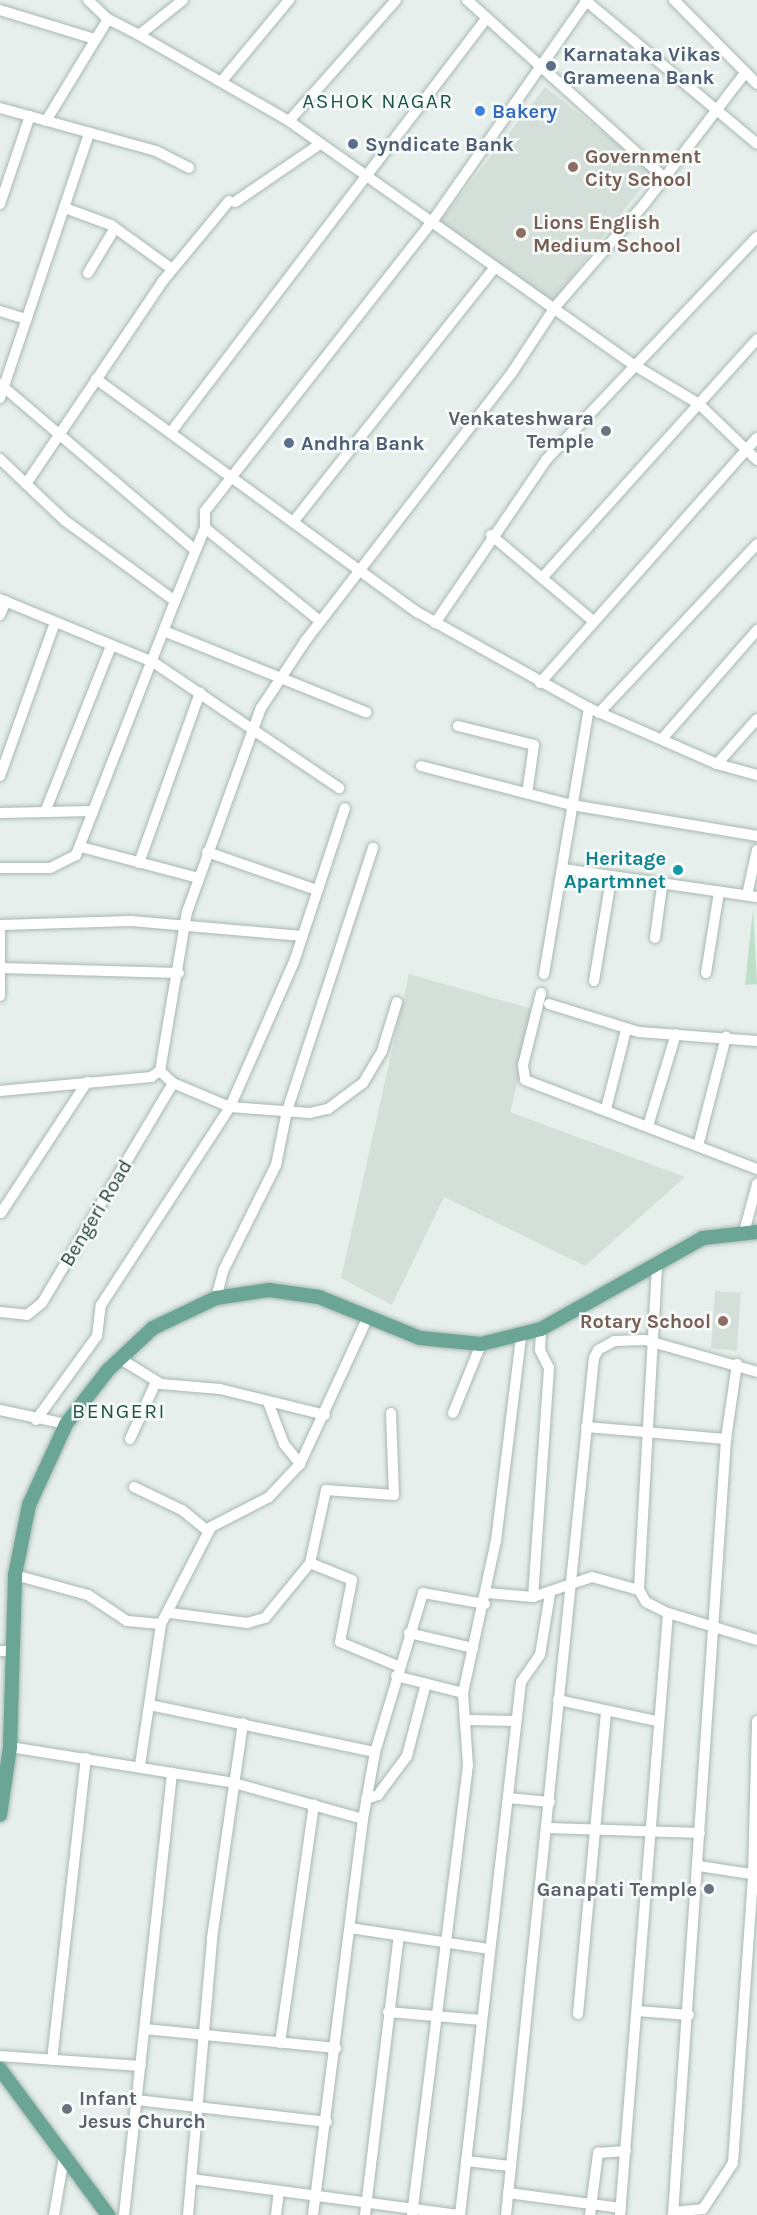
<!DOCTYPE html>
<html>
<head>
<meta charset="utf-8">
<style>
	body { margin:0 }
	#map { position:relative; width:757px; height:2215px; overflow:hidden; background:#e6efeb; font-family:Karla,sans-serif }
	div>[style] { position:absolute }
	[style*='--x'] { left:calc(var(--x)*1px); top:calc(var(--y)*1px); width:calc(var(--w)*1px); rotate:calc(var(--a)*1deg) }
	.built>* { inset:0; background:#d4dfda; transform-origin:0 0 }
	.green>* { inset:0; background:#bfe0c8 }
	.roads { filter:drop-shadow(0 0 2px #a8b8b2) drop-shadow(0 0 2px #a8b8b2) }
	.minor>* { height:10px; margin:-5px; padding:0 5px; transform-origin:5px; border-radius:5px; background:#fff }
	.major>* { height:14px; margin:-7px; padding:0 7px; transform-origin:7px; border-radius:7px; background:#6aa596 }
	.dots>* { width:16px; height:16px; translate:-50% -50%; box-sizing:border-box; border:3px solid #f7fbf9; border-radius:50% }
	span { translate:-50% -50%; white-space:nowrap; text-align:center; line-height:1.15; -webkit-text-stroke:5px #f7fbf9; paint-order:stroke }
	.service-label { font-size:20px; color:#4e5e75; font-weight:700 }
	.left { translate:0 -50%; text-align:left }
	.shop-label { font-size:20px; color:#366cbe; font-weight:700 }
	.education-label { font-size:20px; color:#785e54; font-weight:700 }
	.right { translate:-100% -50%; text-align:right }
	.worship-label { font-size:20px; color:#5b616d; font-weight:700 }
	.culture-label { font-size:20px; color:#0d838f; font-weight:700 }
	.street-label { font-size:20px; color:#24423a }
	.neighbourhood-label { font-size:21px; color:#1f5548; letter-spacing:1.5px }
</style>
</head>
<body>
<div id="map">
	<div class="built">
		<div style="left:545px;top:87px;width:138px;height:171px;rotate:38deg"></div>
		<div style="clip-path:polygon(409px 974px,536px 1010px,510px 1112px,685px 1177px,585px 1266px,444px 1197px,392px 1305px,341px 1278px)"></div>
		<div style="left:715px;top:1291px;width:26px;height:58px;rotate:4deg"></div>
	</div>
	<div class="green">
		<div style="clip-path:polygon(753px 909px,757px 984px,745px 985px)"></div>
	</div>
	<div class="roads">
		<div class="minor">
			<div style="--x:88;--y:0;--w:28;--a:44"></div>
			<div style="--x:108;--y:19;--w:35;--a:27"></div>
			<div style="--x:139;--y:35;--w:56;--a:-38.5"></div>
			<div style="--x:467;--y:0;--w:266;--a:42"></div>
			<div style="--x:585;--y:0;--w:224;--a:39.9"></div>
			<div style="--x:674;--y:0;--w:118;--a:45.3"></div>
			<div style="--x:0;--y:10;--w:99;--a:17"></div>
			<div style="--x:139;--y:35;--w:173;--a:29.8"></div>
			<div style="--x:289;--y:121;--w:423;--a:35.3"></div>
			<div style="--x:634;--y:365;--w:76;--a:31"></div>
			<div style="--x:699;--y:404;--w:81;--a:44"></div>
			<div style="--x:221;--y:82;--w:107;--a:-50.3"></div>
			<div style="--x:0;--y:108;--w:162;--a:15.4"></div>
			<div style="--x:156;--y:151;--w:37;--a:27"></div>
			<div style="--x:46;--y:121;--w:119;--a:-58.7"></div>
			<div style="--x:289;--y:121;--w:162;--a:-48.5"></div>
			<div style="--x:235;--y:202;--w:103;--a:-34.3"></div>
			<div style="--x:0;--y:204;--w:93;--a:-71.2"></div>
			<div style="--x:65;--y:208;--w:49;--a:20.3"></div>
			<div style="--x:111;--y:225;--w:75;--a:35.8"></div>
			<div style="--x:88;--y:273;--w:52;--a:-59"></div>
			<div style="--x:0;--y:311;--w:28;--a:17"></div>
			<div style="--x:96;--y:379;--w:397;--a:36"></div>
			<div style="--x:417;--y:612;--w:197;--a:29.2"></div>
			<div style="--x:589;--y:708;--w:140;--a:23.6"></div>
			<div style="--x:717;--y:764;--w:41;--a:15.4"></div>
			<div style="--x:0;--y:384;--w:256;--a:40.4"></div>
			<div style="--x:0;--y:398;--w:280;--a:-71.4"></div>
			<div style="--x:171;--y:432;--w:519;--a:-52.67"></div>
			<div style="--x:0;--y:459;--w:88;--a:43.6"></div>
			<div style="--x:64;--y:520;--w:137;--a:36.1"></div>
			<div style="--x:175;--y:601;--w:273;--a:111.3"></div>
			<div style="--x:76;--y:855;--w:29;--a:153"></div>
			<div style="--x:50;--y:868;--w:50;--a:180"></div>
			<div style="--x:26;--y:484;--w:244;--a:-56"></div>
			<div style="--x:162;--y:282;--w:105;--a:-50.4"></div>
			<div style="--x:293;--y:522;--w:325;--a:-51.6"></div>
			<div style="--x:205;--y:528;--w:148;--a:39"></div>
			<div style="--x:491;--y:535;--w:132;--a:40.1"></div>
			<div style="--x:542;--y:578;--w:321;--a:-48"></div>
			<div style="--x:0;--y:599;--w:165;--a:22.4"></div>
			<div style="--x:153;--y:662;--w:225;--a:34.1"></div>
			<div style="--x:175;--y:601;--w:79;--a:-67.7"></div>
			<div style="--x:205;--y:528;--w:17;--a:-90"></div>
			<div style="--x:205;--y:511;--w:366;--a:-51.9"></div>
			<div style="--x:431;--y:223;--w:272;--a:-55"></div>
			<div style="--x:0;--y:615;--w:15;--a:-67"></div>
			<div style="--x:435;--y:623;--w:197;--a:-55.7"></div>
			<div style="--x:546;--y:460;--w:307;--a:-46.6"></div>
			<div style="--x:164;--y:631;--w:218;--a:21.9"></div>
			<div style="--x:540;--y:683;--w:327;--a:-48.5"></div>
			<div style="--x:599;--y:713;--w:231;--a:-46.9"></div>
			<div style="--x:458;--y:726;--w:78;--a:14"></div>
			<div style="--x:534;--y:745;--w:49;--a:98.1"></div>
			<div style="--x:662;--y:739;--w:145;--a:-48.9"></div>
			<div style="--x:717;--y:764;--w:60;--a:-48.4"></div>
			<div style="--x:421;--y:766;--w:156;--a:14.5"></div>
			<div style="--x:572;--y:805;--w:188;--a:9.5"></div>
			<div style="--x:0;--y:776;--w:160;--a:-70.3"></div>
			<div style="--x:45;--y:812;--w:179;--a:-68.3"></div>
			<div style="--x:0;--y:813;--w:93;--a:-1.2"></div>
			<div style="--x:81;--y:847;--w:121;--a:14.8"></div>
			<div style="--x:207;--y:852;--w:116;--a:19.1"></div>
			<div style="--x:139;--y:863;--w:181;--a:-70.3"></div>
			<div style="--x:563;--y:869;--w:196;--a:8.2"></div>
			<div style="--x:747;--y:895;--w:46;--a:-77.5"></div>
			<div style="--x:0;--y:925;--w:71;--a:90"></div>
			<div style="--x:1;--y:925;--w:130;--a:-1.8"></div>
			<div style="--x:131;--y:921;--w:172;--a:5"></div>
			<div style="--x:655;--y:938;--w:52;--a:-82.3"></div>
			<div style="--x:1;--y:968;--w:178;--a:1.6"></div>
			<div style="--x:706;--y:973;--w:82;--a:-80.9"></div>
			<div style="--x:544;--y:974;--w:270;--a:-80.4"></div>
			<div style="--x:594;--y:981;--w:103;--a:-80.5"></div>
			<div style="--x:541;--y:993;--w:74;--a:104"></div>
			<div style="--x:523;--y:1065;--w:15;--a:82"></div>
			<div style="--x:525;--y:1080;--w:248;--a:21"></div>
			<div style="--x:549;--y:1004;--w:94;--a:17.3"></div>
			<div style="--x:639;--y:1032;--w:118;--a:4.4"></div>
			<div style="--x:160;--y:1071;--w:18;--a:43"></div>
			<div style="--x:173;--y:1083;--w:62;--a:22.8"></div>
			<div style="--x:230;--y:1107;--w:80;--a:4.3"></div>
			<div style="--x:310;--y:1113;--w:18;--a:-13"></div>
			<div style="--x:328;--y:1109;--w:44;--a:-36.6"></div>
			<div style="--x:363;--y:1083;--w:37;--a:-59"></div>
			<div style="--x:382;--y:1051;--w:51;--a:-73"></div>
			<div style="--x:0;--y:1091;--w:152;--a:-5.3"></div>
			<div style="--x:151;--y:1077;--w:11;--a:-34"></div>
			<div style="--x:160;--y:1071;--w:161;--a:-80.4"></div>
			<div style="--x:187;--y:912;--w:217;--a:-70.1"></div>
			<div style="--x:261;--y:708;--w:82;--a:-56.5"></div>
			<div style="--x:306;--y:640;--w:339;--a:-52.4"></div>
			<div style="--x:513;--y:371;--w:77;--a:-56.7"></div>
			<div style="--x:555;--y:307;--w:138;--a:-49.1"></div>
			<div style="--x:645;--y:203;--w:165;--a:-52.4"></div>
			<div style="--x:606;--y:1109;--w:81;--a:-75.8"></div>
			<div style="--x:648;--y:1126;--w:96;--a:-73.1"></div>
			<div style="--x:698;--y:1146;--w:113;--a:-75.6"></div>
			<div style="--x:1;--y:1213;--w:157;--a:-56.7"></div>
			<div style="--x:744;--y:1232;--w:50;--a:-74.8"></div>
			<div style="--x:657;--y:1266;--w:324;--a:93.2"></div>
			<div style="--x:639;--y:1590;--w:14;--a:60"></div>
			<div style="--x:646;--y:1602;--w:25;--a:27"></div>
			<div style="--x:668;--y:1613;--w:93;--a:16.9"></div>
			<div style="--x:216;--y:1298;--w:28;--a:-75"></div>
			<div style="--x:223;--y:1271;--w:119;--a:-63.4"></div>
			<div style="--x:276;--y:1165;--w:55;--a:-78.5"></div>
			<div style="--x:287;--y:1111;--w:277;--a:-71.9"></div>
			<div style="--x:0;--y:1312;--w:27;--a:6"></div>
			<div style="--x:27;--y:1315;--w:19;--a:-39"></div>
			<div style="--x:42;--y:1303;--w:256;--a:-59.2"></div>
			<div style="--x:119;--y:1358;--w:49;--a:31.8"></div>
			<div style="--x:161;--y:1384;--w:59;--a:4.8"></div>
			<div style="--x:220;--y:1389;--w:108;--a:13.9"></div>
			<div style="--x:268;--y:1402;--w:45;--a:69.1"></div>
			<div style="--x:284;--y:1444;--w:26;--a:51"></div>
			<div style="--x:0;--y:1410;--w:67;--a:12"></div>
			<div style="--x:453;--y:1413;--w:74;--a:-67.9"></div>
			<div style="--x:36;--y:1420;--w:104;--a:-54"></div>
			<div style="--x:97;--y:1336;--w:31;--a:-83"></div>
			<div style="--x:101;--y:1305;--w:236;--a:-56.9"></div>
			<div style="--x:230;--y:1107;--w:158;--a:-66.2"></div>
			<div style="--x:294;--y:962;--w:162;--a:-71.7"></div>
			<div style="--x:586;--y:1427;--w:141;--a:4.9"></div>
			<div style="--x:130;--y:1439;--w:63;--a:-65.5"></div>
			<div style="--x:134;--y:1487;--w:53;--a:25.6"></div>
			<div style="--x:182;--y:1510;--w:33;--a:39"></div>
			<div style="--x:310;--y:1563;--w:45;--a:22"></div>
			<div style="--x:352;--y:1580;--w:63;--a:101"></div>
			<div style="--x:340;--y:1642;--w:63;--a:22.5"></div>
			<div style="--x:15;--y:1575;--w:76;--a:15.3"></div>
			<div style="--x:88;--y:1595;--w:47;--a:33.7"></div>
			<div style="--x:127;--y:1621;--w:34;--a:5"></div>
			<div style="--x:161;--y:1624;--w:109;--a:-62.7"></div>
			<div style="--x:211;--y:1527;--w:65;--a:-27.3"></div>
			<div style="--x:269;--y:1497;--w:45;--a:-46.8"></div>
			<div style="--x:300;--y:1464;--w:162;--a:-65.2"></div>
			<div style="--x:487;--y:1593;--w:46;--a:5"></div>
			<div style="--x:533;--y:1597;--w:62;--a:-18.7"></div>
			<div style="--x:592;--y:1577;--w:49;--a:15.5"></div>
			<div style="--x:533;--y:1597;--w:230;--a:-86"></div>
			<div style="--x:549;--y:1368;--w:20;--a:-117"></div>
			<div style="--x:540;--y:1350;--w:21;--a:-87"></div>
			<div style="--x:170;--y:1613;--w:78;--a:7.4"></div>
			<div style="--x:247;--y:1623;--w:19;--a:-16"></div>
			<div style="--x:265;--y:1618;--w:71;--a:-50.7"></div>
			<div style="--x:310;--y:1563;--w:75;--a:-77.6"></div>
			<div style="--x:326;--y:1490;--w:68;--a:4.2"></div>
			<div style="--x:394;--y:1495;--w:82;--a:-92.1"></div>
			<div style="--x:409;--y:1633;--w:66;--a:13.2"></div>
			<div style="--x:0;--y:1651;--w:15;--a:0"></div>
			<div style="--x:396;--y:1676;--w:69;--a:14.2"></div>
			<div style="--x:558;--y:1700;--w:101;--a:12"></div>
			<div style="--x:150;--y:1705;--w:230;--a:11.8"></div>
			<div style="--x:468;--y:1720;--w:48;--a:1.2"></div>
			<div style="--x:10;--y:1747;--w:227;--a:9.1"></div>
			<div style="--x:234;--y:1783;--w:134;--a:15.6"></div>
			<div style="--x:363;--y:1819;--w:399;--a:97.2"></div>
			<div style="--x:140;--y:1765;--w:143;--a:-81.5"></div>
			<div style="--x:508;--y:1798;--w:42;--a:5.4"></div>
			<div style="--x:366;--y:1799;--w:13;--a:-18"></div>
			<div style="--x:378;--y:1795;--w:49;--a:-53.4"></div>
			<div style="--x:407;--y:1756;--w:71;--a:-75.4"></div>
			<div style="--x:363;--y:1819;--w:68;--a:-79.8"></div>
			<div style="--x:375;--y:1752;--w:166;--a:-73.2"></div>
			<div style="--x:423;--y:1593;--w:63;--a:10.1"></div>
			<div style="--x:549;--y:1828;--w:151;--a:1.9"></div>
			<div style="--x:699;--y:1866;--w:59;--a:8.8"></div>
			<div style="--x:350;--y:1928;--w:141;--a:8.6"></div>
			<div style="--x:637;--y:2011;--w:52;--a:4.4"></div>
			<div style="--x:388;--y:2012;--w:94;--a:4.9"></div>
			<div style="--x:578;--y:2014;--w:303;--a:-84.7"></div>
			<div style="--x:145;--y:2029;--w:192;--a:5.7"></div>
			<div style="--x:280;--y:2043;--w:241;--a:-81.9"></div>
			<div style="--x:0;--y:2056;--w:141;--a:4.1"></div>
			<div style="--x:52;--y:2060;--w:304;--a:-83.6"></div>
			<div style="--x:137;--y:2100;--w:191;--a:6.6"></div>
			<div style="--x:466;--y:2161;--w:44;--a:6.5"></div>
			<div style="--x:192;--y:2179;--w:269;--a:7.7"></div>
			<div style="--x:508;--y:2193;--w:114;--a:7.6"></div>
			<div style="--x:674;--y:2212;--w:29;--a:-6"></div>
			<div style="--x:703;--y:2209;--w:55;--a:-56.9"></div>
			<div style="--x:733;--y:2163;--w:289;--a:-86"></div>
			<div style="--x:753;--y:1875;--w:154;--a:-88.5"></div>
			<div style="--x:54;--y:2215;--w:59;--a:-80.2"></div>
			<div style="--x:124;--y:2215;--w:445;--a:-83.8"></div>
			<div style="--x:188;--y:2215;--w:278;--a:-85"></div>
			<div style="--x:212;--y:1938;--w:217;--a:-81.8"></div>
			<div style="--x:276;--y:2215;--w:24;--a:-83"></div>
			<div style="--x:365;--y:2215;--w:282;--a:-83.1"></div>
			<div style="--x:412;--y:2215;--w:453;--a:-82.9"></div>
			<div style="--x:468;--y:1765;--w:72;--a:-94"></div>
			<div style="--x:463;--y:1693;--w:156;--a:-77.8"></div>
			<div style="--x:496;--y:1541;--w:206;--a:-83"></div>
			<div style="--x:460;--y:2215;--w:536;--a:-83.47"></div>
			<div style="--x:521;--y:1682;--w:33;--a:-55"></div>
			<div style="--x:540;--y:1655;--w:62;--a:-80.7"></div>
			<div style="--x:506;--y:2215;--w:862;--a:-84.14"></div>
			<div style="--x:594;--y:1358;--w:9;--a:-63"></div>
			<div style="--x:598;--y:1350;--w:18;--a:-29"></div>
			<div style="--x:614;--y:1341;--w:31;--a:-2"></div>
			<div style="--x:645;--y:1340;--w:116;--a:15.9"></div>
			<div style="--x:590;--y:2215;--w:63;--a:-82.6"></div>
			<div style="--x:598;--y:2153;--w:28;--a:-4"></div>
			<div style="--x:620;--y:2215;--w:604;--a:-85.44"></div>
			<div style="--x:673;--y:2215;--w:778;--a:-86.09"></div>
			<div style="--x:726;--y:1439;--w:76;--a:-81.7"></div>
		</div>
		<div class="major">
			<div style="--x:0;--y:1815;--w:69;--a:-81.6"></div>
			<div style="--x:10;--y:1747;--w:172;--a:-88.3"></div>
			<div style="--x:15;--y:1575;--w:71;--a:-78.7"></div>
			<div style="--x:29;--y:1505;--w:89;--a:-65.4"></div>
			<div style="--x:66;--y:1424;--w:68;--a:-52.1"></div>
			<div style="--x:108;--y:1370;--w:62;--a:-43"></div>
			<div style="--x:153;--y:1328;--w:70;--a:-25.5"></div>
			<div style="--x:216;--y:1298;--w:54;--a:-8.6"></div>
			<div style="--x:269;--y:1290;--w:50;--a:8"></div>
			<div style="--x:319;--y:1297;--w:109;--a:22.1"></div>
			<div style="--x:420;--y:1338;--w:61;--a:5.6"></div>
			<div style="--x:481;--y:1344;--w:62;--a:-14"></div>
			<div style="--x:541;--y:1329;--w:186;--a:-29.3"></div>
			<div style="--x:703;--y:1238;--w:54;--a:-6.3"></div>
			<div style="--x:0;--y:2069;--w:182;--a:53.5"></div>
		</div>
	</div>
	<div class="dots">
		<div style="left:551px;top:66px;background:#5c6f8a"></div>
		<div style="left:480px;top:111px;background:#3f7fe0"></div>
		<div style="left:353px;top:144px;background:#5c6f8a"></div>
		<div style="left:573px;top:167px;background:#8d6e63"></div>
		<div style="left:521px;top:233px;background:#8d6e63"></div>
		<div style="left:606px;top:431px;background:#6b7280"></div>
		<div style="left:289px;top:443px;background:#5c6f8a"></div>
		<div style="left:678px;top:870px;background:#0f9aa8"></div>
		<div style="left:723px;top:1321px;background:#8d6e63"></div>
		<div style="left:709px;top:1889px;background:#6b7280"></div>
		<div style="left:67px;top:2109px;background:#6b7280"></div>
	</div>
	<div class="service-label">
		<span class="left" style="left:563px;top:66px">Karnataka Vikas<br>Grameena Bank</span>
		<span class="left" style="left:365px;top:144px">Syndicate Bank</span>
		<span class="left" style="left:301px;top:443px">Andhra Bank</span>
	</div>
	<div class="shop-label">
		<span class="left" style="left:492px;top:111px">Bakery</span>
	</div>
	<div class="education-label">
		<span class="left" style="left:585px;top:168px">Government<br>City School</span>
		<span class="left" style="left:533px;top:234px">Lions English<br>Medium School</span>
		<span class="right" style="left:711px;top:1321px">Rotary School</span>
	</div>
	<div class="worship-label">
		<span class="right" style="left:594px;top:430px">Venkateshwara<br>Temple</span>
		<span class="right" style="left:697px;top:1889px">Ganapati Temple</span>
		<span class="left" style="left:79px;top:2110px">Infant<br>Jesus Church</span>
	</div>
	<div class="culture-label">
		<span class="right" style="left:666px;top:870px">Heritage<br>Apartmnet</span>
	</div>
	<div class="street-label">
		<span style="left:96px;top:1213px;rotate:-59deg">Bengeri Road</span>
	</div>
	<div class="neighbourhood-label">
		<span style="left:378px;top:101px">ASHOK NAGAR</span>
		<span style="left:119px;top:1411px">BENGERI</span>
	</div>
</div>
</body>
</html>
